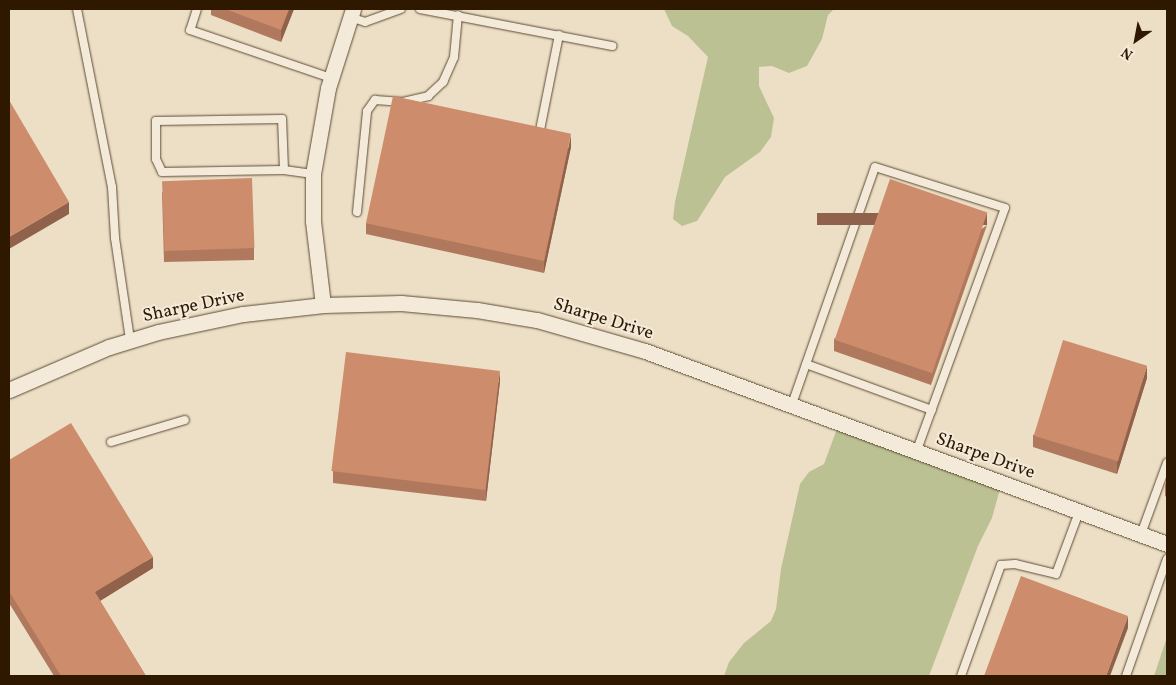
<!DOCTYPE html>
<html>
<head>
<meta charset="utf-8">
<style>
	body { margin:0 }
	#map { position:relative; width:1176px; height:685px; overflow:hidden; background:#ecdfc6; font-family:Vollkorn,serif }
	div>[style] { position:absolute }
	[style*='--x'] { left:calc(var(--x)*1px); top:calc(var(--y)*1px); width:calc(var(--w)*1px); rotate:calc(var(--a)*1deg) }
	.green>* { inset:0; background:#bbc193 }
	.roads { filter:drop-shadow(0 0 1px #5e4a32) drop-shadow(0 0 1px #5e4a32) }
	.service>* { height:8px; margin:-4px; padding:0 4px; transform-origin:4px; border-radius:4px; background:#f3eada }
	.minor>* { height:15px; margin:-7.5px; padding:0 7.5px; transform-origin:7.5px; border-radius:7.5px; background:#f3eada }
	.wall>* { inset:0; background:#b0785c }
	.shaded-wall>* { inset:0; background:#90624b; transform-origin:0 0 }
	.building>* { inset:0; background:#cd8c6b; transform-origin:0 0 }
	span { translate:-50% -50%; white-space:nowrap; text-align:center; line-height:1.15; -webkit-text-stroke:4px #f3eada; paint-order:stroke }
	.street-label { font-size:18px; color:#2e1800 }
	.frame { position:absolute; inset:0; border:10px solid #2e1800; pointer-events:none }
	.north { position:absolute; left:1111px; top:15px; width:50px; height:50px; -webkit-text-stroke:4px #f3eada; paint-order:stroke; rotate:213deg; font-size:14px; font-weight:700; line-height:20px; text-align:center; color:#2e1800 }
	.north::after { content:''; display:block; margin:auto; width:18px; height:22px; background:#2e1800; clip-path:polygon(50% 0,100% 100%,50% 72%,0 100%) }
</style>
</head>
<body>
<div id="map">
	<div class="green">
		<div style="clip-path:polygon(664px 9px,834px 9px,828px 15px,822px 39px,807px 66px,789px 73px,772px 66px,759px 67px,759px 86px,774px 118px,771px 137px,760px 152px,725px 177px,697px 221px,682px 226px,673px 219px,675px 202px,708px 57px,688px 36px,672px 26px)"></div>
		<div style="clip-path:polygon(838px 426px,1000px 489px,992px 518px,978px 546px,929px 676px,724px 676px,729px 662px,744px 643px,771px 621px,776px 609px,781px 569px,800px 484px,809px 472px,824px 464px)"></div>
		<div style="clip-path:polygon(1167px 637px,1167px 676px,1154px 676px)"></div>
	</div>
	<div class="roads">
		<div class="service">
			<div style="--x:77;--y:9;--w:181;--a:78.9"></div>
			<div style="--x:112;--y:187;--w:51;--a:86.6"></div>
			<div style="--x:115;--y:238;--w:103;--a:81.6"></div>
			<div style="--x:197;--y:9;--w:22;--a:108"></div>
			<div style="--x:190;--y:30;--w:149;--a:18.8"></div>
			<div style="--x:420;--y:9;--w:196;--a:10.9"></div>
			<div style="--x:350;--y:17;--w:16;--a:18"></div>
			<div style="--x:365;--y:22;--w:38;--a:-20"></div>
			<div style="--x:539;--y:135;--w:102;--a:-78.7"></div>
			<div style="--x:284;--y:170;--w:51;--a:-92.2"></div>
			<div style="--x:282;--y:119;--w:126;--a:179.1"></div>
			<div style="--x:156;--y:121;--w:38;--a:90"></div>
			<div style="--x:156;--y:159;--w:14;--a:65"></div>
			<div style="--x:162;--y:172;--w:122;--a:-0.9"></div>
			<div style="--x:284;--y:170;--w:29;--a:8"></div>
			<div style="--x:357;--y:212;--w:101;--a:-84.3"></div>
			<div style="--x:367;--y:111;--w:14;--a:-54"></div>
			<div style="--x:375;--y:100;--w:28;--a:4"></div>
			<div style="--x:403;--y:102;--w:26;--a:-13"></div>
			<div style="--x:428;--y:96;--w:21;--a:-43"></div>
			<div style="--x:443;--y:82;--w:27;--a:-66"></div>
			<div style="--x:454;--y:57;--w:42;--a:-84.6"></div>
			<div style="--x:806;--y:364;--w:134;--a:20.1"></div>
			<div style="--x:791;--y:407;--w:254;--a:-70.7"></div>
			<div style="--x:875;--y:167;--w:136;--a:17.5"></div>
			<div style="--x:1005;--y:208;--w:260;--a:110"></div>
			<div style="--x:111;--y:442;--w:77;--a:-16.6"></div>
			<div style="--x:1141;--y:534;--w:76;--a:-69.9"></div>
			<div style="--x:961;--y:676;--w:118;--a:-70.2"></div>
			<div style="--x:1001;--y:565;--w:14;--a:-4"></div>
			<div style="--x:1015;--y:564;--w:42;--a:13.7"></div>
			<div style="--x:1056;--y:574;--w:66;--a:-69.6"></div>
			<div style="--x:1126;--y:676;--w:124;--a:-70.7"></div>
		</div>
		<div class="minor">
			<div style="--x:323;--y:305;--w:85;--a:-96.8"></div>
			<div style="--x:313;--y:221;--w:47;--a:-90"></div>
			<div style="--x:313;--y:174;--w:87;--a:-80.1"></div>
			<div style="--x:328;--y:88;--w:83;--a:-72.4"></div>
			<div style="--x:9;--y:390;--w:109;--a:-23.3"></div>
			<div style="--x:109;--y:347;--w:51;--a:-17"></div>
			<div style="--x:158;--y:332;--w:87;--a:-12"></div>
			<div style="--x:243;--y:314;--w:81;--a:-6.4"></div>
			<div style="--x:323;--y:305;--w:78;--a:-1.5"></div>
			<div style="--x:401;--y:303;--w:76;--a:5.3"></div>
			<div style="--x:477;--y:310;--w:61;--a:9.5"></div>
			<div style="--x:537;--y:320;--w:112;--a:16"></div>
			<div style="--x:645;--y:351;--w:557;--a:20.29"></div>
		</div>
	</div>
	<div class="wall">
		<div style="clip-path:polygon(211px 9px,294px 9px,281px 42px,211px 15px)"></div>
		<div style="clip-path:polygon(571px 147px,544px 273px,366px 234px,366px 223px)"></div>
		<div style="clip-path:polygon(162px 192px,254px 248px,254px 260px,164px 262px)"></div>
		<div style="clip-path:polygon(987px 225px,931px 385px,834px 351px,834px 339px)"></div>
		<div style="clip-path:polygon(1147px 378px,1117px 474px,1033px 447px,1033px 435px)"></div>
		<div style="clip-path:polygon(500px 381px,486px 501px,333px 483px,333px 471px)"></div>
		<div style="clip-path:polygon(9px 460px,153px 568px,100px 601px,146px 676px,54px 676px,9px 603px)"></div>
		<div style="clip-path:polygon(1167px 478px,1167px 497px,1165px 496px,1165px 485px)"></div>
	</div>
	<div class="shaded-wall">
		<div style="clip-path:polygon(289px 9px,294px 9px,281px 42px,281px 30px)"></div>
		<div style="clip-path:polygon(571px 135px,571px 147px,544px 273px,544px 262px)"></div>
		<div style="clip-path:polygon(69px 202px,69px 214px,9px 249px,9px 237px)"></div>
		<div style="left:987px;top:213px;width:12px;height:170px;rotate:90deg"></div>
		<div style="clip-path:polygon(1147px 366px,1147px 378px,1117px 474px,1117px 462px)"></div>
		<div style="clip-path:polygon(500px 370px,500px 381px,486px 501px,486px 489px)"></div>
		<div style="clip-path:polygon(153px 557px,153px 568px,95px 604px,95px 592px)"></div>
		<div style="clip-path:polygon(1128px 616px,1128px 628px,1110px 676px,1106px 676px)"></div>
	</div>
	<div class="building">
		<div style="clip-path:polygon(225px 9px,289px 9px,281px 30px)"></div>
		<div style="left:393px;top:96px;width:182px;height:130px;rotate:12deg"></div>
		<div style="clip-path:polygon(9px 100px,69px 202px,9px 237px)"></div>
		<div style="left:252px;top:178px;width:70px;height:90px;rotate:88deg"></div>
		<div style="left:890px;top:179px;width:103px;height:170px;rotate:19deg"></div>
		<div style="left:1063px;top:340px;width:88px;height:100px;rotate:17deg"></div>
		<div style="left:346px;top:352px;width:155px;height:120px;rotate:7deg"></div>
		<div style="clip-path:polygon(71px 423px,153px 557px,95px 592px,146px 676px,61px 676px,9px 591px,9px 460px)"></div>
		<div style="clip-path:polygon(1167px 478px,1167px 485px,1165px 485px)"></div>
		<div style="clip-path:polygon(1021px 576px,1128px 616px,1106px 676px,984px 676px)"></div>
	</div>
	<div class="street-label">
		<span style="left:194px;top:307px;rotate:-12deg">Sharpe Drive</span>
		<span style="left:603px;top:320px;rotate:17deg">Sharpe Drive</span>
		<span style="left:985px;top:457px;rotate:20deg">Sharpe Drive</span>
	</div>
	<div class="frame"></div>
	<div class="north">N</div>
</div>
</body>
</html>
